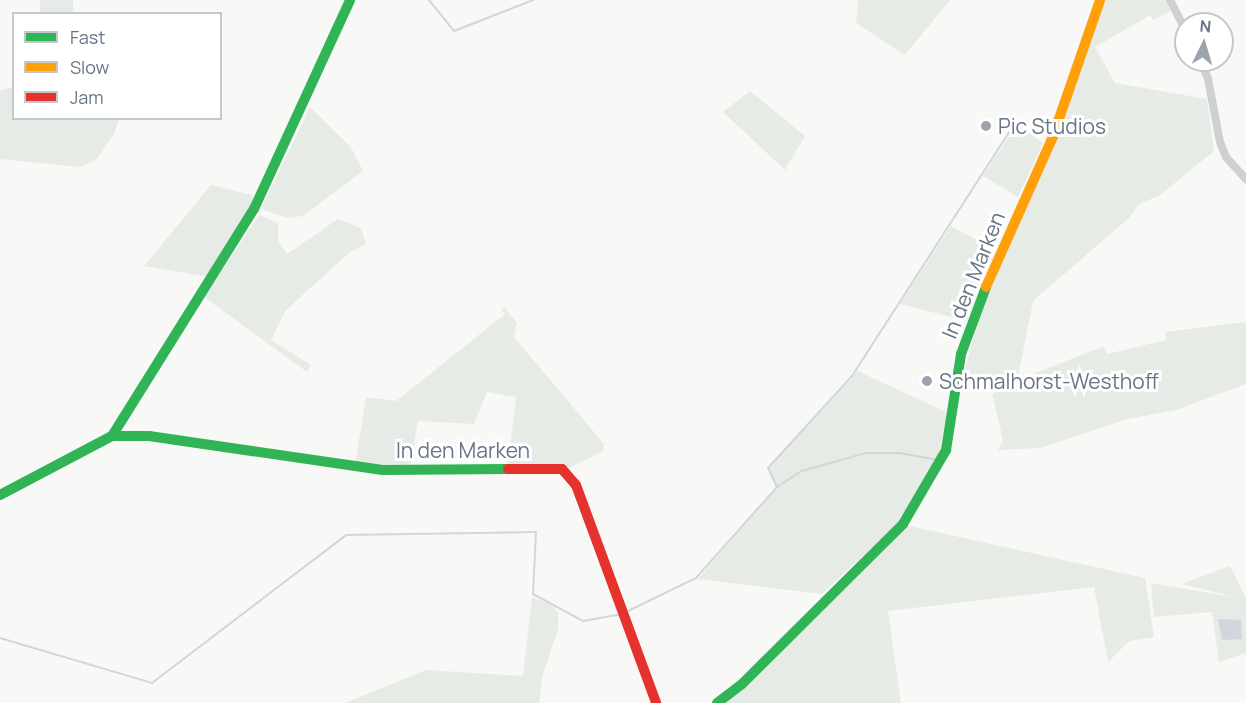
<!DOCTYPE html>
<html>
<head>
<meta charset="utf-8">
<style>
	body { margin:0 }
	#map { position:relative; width:1246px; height:703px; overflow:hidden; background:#f8f8f7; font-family:Manrope,sans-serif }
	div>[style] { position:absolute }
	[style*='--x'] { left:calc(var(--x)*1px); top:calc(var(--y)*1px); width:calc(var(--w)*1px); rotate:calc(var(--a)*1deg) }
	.green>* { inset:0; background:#e7ebe5; transform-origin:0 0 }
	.water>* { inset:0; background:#d0d6da }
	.stream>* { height:2px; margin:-1px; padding:0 1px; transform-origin:1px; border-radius:1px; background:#d0d6da }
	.street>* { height:8px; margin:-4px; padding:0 4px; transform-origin:4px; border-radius:4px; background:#cfd0d2 }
	.fast>* { height:10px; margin:-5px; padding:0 5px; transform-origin:5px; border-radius:5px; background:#30b455 }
	.slow>* { height:10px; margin:-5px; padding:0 5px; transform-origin:5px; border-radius:5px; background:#ff9f0a }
	.jam>* { height:10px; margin:-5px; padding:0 5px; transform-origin:5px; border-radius:5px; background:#e5322d }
	.dots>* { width:16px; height:16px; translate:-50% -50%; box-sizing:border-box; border:3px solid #fff; border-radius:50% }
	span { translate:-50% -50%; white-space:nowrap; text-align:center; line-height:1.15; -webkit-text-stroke:6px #fff; paint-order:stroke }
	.poi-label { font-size:21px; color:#687587 }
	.left { translate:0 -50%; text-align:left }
	.street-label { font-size:21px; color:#687587 }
	.legend { position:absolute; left:12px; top:12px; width:210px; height:108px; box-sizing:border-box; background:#fff; border:2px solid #c3c8cf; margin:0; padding:8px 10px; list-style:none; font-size:18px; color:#687587 }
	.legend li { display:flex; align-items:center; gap:12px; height:30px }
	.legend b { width:30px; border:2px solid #c3c8cf }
	.north { position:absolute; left:1174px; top:12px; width:60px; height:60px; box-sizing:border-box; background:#fff; border:2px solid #c3c8cf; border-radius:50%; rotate:5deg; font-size:16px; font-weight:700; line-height:24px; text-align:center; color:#687587 }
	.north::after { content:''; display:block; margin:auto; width:21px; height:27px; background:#9aa3ae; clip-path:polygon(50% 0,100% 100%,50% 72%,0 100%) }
</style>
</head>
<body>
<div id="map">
	<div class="green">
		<div style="left:40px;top:0;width:33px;height:13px"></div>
		<div style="clip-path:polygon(858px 0,950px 0,905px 55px,856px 23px)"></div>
		<div style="clip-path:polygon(1105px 0,1165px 0,1171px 11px,1153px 20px,1150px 15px,1095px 47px,1115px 83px,1207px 99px,1214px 151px,1160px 195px,1138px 205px,1130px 217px,1033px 301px,1018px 376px,992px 389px,961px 386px,982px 303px,1054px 139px)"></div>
		<div style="clip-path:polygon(13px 87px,14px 118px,119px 119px,114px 134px,96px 160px,80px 167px,0 159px,0 90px)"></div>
		<div style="clip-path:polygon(750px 91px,805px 136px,785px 170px,723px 112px)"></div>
		<div style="clip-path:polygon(310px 107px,351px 147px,363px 171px,303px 216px,287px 218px,261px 209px)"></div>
		<div style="clip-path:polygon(1017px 124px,1043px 143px,1018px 197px,983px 176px)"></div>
		<div style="clip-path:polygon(211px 185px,252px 195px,255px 201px,208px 277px,144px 266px)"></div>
		<div style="clip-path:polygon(259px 215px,278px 223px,278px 241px,287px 254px,338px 219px,361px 228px,366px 244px,350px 252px,285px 311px,271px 340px,311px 365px,307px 372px,204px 297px)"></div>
		<div style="clip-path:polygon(951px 226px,995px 250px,967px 321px,900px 304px)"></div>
		<div style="clip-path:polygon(504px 307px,517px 323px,514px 337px,604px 444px,603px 451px,567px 469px,508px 466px,516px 397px,487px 392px,474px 424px,418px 421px,410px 467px,355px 464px,366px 397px,396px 401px,505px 314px,501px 309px)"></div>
		<div style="clip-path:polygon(1246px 322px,1246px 384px,1176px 410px,1128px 419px,1041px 448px,998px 450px,1003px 440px,992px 394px,1018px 380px,1104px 346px,1107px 354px,1166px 340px,1165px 332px)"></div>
		<div style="clip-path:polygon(858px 371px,948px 413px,937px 460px,900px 521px,822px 594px,698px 579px,777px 487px,768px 468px)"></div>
		<div style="clip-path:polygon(905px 525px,1145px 578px,1154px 637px,1129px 641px,1108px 662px,1094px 587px,888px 611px,901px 703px,722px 703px)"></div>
		<div style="clip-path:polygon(1230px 566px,1246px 598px,1246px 653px,1219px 662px,1212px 612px,1154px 617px,1151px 583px,1240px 598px,1181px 584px)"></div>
		<div style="clip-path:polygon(532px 597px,549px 603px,558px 612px,558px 629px,542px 677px,539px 703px,345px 703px,426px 670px,523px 676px)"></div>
	</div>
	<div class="water">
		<div style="clip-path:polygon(1218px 619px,1241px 620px,1242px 639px,1222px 640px)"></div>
	</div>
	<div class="stream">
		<div style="--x:429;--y:0;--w:40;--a:51"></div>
		<div style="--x:454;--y:31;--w:85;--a:-21.4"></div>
		<div style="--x:777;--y:487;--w:21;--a:-115"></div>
		<div style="--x:768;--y:468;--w:125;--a:-47.6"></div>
		<div style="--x:852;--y:376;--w:301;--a:-57.2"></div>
		<div style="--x:626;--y:612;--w:78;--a:-25.9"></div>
		<div style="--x:696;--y:578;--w:122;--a:-48.3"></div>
		<div style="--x:777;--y:487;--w:30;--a:-33"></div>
		<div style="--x:802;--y:471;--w:66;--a:-15.7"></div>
		<div style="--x:866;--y:453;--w:33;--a:0"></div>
		<div style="--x:899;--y:453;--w:39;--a:10"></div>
		<div style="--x:0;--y:638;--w:159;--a:16.5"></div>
		<div style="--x:152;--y:683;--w:244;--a:-37.3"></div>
		<div style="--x:346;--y:535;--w:190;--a:-0.9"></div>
		<div style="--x:536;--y:532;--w:62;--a:92.8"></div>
		<div style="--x:533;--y:594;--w:57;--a:28.4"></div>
		<div style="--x:583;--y:621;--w:36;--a:-10"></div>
	</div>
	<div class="street">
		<div style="--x:1170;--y:0;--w:35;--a:63"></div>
		<div style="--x:1200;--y:60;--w:21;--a:67"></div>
		<div style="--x:1208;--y:79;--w:64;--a:79.2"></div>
		<div style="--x:1220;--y:142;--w:16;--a:68"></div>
		<div style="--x:1226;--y:157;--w:30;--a:48"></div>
	</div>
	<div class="fast">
		<div style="--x:112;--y:436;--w:268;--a:-58"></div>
		<div style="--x:254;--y:209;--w:230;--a:-65.3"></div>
		<div style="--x:0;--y:495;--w:127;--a:-27.8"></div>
		<div style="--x:112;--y:436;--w:37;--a:0"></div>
		<div style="--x:149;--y:436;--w:236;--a:8.3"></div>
		<div style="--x:383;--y:470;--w:125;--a:-0.5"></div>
		<div style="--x:717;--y:703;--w:31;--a:-37"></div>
		<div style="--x:742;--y:684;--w:227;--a:-44.8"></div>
		<div style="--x:903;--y:524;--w:86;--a:-59.8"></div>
		<div style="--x:946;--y:450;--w:97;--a:-81.1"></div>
		<div style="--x:961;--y:354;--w:72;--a:-69.5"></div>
	</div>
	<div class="slow">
		<div style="--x:986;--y:287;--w:162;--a:-66"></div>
		<div style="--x:1052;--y:139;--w:147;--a:-70.9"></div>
	</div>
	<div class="jam">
		<div style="--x:508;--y:469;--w:54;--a:0"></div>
		<div style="--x:562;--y:469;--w:21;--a:49"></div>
		<div style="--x:576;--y:485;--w:232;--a:69.8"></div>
	</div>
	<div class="dots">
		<div style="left:986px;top:126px;background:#9aa3ae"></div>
		<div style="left:927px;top:381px;background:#9aa3ae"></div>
	</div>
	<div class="poi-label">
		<span class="left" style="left:998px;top:126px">Pic Studios</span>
		<span class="left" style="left:939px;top:381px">Schmalhorst-Westhoff</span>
	</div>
	<div class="street-label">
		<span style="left:973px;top:275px;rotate:-68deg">In den Marken</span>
		<span style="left:463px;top:450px">In den Marken</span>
	</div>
	<ul class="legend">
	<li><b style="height:8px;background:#30b455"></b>Fast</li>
	<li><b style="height:8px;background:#ff9f0a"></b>Slow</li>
	<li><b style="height:8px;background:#e5322d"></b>Jam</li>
	</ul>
	<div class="north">N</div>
</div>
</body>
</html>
